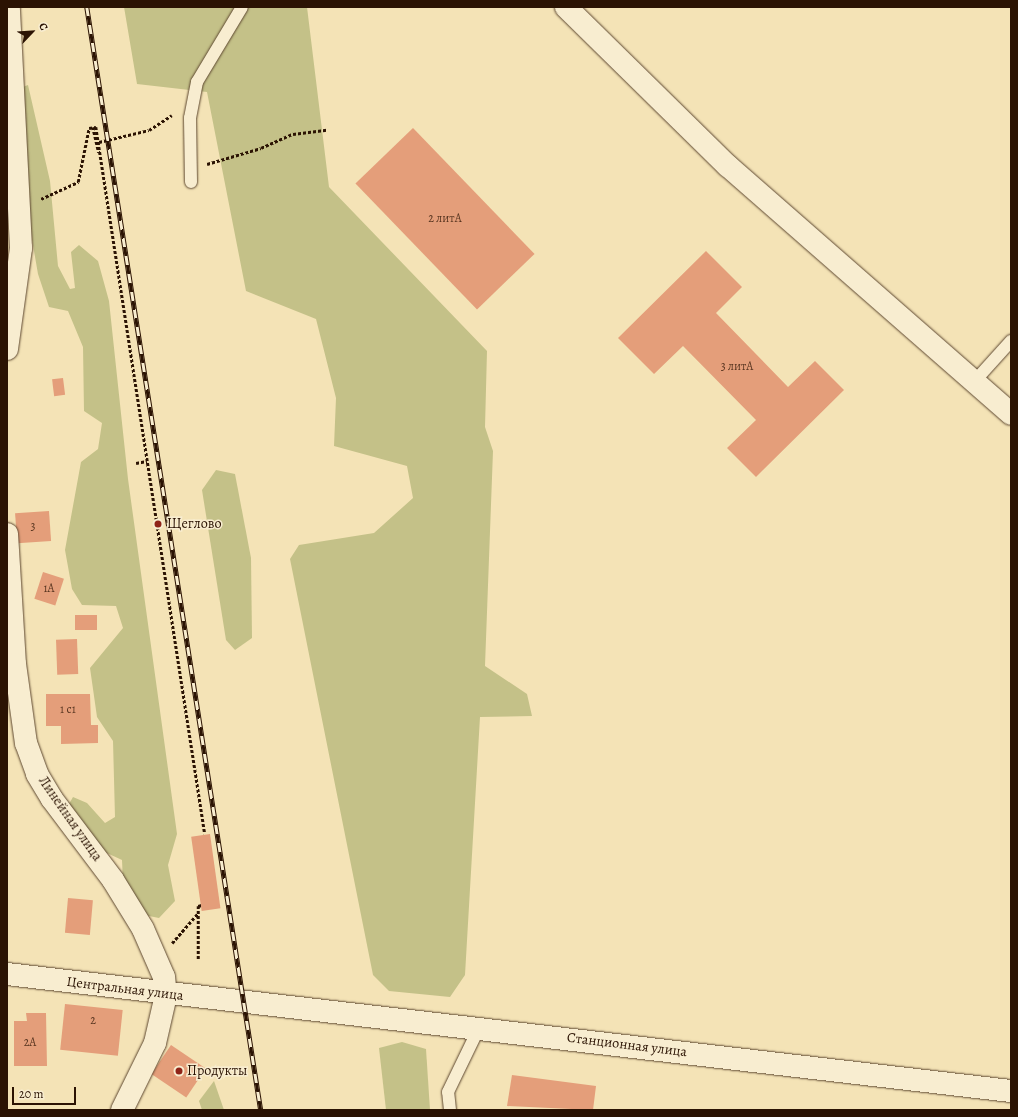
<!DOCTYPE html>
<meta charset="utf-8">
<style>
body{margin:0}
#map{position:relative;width:1018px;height:1117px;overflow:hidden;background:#f4e3b6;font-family:Alegreya,serif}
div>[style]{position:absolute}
.green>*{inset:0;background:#c4c188}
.building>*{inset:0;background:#e49e7a;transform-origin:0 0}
.path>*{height:2.5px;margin-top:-1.25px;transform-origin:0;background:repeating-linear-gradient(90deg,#2b1303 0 3px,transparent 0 5px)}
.roads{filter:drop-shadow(0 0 1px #5d4730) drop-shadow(0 0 1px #5d4730)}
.service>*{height:12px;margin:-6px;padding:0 6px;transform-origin:6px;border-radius:6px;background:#f8edd0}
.minor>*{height:22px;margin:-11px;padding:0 11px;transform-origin:11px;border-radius:11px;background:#f8edd0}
.tertiary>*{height:22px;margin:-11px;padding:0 11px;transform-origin:11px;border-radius:11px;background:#f8edd0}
.rail>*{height:4.5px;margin-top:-2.25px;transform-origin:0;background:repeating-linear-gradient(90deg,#f8edd0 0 9px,#2b1303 0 18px);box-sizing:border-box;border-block:1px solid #2b1303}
.dots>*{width:11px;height:11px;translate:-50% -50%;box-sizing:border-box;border:2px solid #f8edd0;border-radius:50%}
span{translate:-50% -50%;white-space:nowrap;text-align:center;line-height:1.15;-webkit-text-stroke:3px #f8edd0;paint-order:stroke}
.number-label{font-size:12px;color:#593621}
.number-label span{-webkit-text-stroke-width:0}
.poi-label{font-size:14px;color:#2b1303}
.left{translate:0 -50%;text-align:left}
.street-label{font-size:14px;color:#2b1303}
.frame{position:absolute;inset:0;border:8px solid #2b1303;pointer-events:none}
.north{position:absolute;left:12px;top:12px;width:40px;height:40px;-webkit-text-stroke:3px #f8edd0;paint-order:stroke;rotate:65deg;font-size:11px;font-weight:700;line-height:16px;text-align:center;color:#2b1303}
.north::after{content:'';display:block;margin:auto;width:14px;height:18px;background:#2b1303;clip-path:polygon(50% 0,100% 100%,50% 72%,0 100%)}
.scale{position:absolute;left:12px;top:1087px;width:64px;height:18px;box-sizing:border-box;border:2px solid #2b1303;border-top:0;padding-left:5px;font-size:12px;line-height:14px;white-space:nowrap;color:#2b1303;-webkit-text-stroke:3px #f8edd0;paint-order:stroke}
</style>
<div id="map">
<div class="green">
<i style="clip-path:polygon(124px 7px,307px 7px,329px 187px,487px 351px,485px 427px,493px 451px,485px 666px,527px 694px,532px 716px,480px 717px,465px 975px,450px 997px,389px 991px,373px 975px,290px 559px,299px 545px,374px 533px,413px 498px,407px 466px,334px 446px,336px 398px,316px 319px,246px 291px,207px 92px,137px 84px)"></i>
<i style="clip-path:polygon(28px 85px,50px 181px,58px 266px,70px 289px,75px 288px,71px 252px,79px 245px,98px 261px,109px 301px,128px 479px,177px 834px,168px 865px,175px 901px,159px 918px,139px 914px,123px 883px,122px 860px,96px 848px,69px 804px,73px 797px,87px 803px,105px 823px,115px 817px,113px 741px,97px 717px,90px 668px,123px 628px,116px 606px,82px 605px,72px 589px,65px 550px,81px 462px,98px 449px,102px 423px,84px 411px,83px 347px,68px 311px,49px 307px,38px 274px,16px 147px,15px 90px)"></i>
<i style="clip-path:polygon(216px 470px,235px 474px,251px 558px,252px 638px,235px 650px,226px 640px,202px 490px)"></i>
<i style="clip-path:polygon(402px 1042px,426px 1049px,430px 1110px,386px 1110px,379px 1048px)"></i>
<i style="clip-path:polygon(214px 1081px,224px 1110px,202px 1110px,199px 1101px)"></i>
</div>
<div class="building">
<i style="left:413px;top:128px;width:175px;height:80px;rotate:46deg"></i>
<i style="clip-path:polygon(706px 251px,742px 287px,716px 313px,788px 387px,815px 361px,844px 390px,756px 477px,727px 448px,756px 420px,683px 346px,654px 374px,618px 338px)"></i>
<i style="left:63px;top:378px;width:17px;height:11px;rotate:83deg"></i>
<i style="left:49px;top:511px;width:30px;height:34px;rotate:86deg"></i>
<i style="left:43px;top:572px;width:22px;height:28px;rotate:18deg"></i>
<i style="left:97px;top:615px;width:15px;height:22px;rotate:90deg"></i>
<i style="left:77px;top:639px;width:35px;height:21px;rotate:88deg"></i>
<i style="clip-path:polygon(46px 694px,90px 694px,91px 725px,98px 725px,98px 743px,61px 744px,61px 726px,46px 726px)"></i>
<i style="left:210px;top:834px;width:75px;height:19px;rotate:82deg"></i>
<i style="left:68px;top:898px;width:25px;height:35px;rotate:5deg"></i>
<i style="left:65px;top:1004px;width:58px;height:46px;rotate:6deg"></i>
<i style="clip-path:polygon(26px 1013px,46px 1013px,47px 1066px,14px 1066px,14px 1021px,27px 1021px)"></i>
<i style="left:171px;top:1045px;width:42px;height:35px;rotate:34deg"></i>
<i style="clip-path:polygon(512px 1075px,596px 1086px,593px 1110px,507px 1106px)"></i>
</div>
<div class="path">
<i style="left:93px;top:127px;width:26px;rotate:77deg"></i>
<i style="left:99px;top:142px;width:51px;rotate:-13.5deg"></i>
<i style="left:149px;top:130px;width:27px;rotate:-33deg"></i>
<i style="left:207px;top:164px;width:56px;rotate:-16.5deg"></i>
<i style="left:261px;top:148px;width:35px;rotate:-24deg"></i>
<i style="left:293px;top:134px;width:34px;rotate:-7deg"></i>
<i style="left:41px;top:199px;width:41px;rotate:-24.7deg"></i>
<i style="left:78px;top:182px;width:55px;rotate:-78.5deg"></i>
<i style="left:89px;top:128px;width:7px;rotate:-8deg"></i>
<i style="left:96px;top:127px;width:715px;rotate:81.24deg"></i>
<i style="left:136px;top:463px;width:11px;rotate:-10deg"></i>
<i style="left:172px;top:943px;width:40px;rotate:-49deg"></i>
<i style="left:198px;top:959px;width:53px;rotate:-90deg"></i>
<i style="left:198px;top:906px;width:4px;rotate:-14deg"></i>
</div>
<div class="roads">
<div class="service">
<i style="left:191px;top:182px;width:64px;rotate:-90.9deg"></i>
<i style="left:190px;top:118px;width:37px;rotate:-79deg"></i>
<i style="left:197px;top:82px;width:87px;rotate:-59deg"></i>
<i style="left:973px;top:383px;width:57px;rotate:-47.9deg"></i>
<i style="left:450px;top:1110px;width:18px;rotate:-96deg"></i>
<i style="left:448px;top:1092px;width:71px;rotate:-64.2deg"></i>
</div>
<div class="minor">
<i style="left:7px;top:349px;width:102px;rotate:-82.1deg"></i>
<i style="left:21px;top:248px;width:241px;rotate:-92.9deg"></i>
<i style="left:7px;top:534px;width:130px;rotate:86.5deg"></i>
<i style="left:15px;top:664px;width:80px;rotate:82.1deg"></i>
<i style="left:26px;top:743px;width:33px;rotate:70deg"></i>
<i style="left:37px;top:774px;width:29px;rotate:59deg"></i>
<i style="left:52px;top:799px;width:101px;rotate:53deg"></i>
<i style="left:113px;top:880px;width:57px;rotate:58.5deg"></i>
<i style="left:143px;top:929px;width:52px;rotate:66.4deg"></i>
<i style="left:164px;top:977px;width:18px;rotate:84deg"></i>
<i style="left:166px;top:995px;width:49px;rotate:102.9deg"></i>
<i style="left:155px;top:1043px;width:75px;rotate:116.2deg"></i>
<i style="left:7px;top:974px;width:1011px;rotate:6.65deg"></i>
</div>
<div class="tertiary">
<i style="left:566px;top:7px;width:227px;rotate:44.5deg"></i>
<i style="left:728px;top:166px;width:376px;rotate:41.2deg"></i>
</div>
</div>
<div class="rail">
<i style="left:87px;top:7px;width:1117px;rotate:81.04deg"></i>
</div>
<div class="dots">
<i style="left:158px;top:524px;background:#8f2418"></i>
<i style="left:179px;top:1071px;background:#8f2418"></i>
</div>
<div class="number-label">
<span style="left:445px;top:219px">2 литА</span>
<span style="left:737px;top:367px">3 литА</span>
<span style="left:33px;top:527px">3</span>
<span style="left:49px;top:589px">1А</span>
<span style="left:68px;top:710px">1 с1</span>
<span style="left:93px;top:1021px">2</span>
<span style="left:30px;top:1043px">2А</span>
</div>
<div class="poi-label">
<span class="left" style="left:167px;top:524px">Щеглово</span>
<span class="left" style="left:187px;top:1071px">Продукты</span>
</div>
<div class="street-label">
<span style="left:70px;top:819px;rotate:55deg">Линейная улица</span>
<span style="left:125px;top:989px;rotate:7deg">Центральная улица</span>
<span style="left:627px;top:1045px;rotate:7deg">Станционная улица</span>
</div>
<div class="frame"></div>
<div class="north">С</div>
<div class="scale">20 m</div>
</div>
